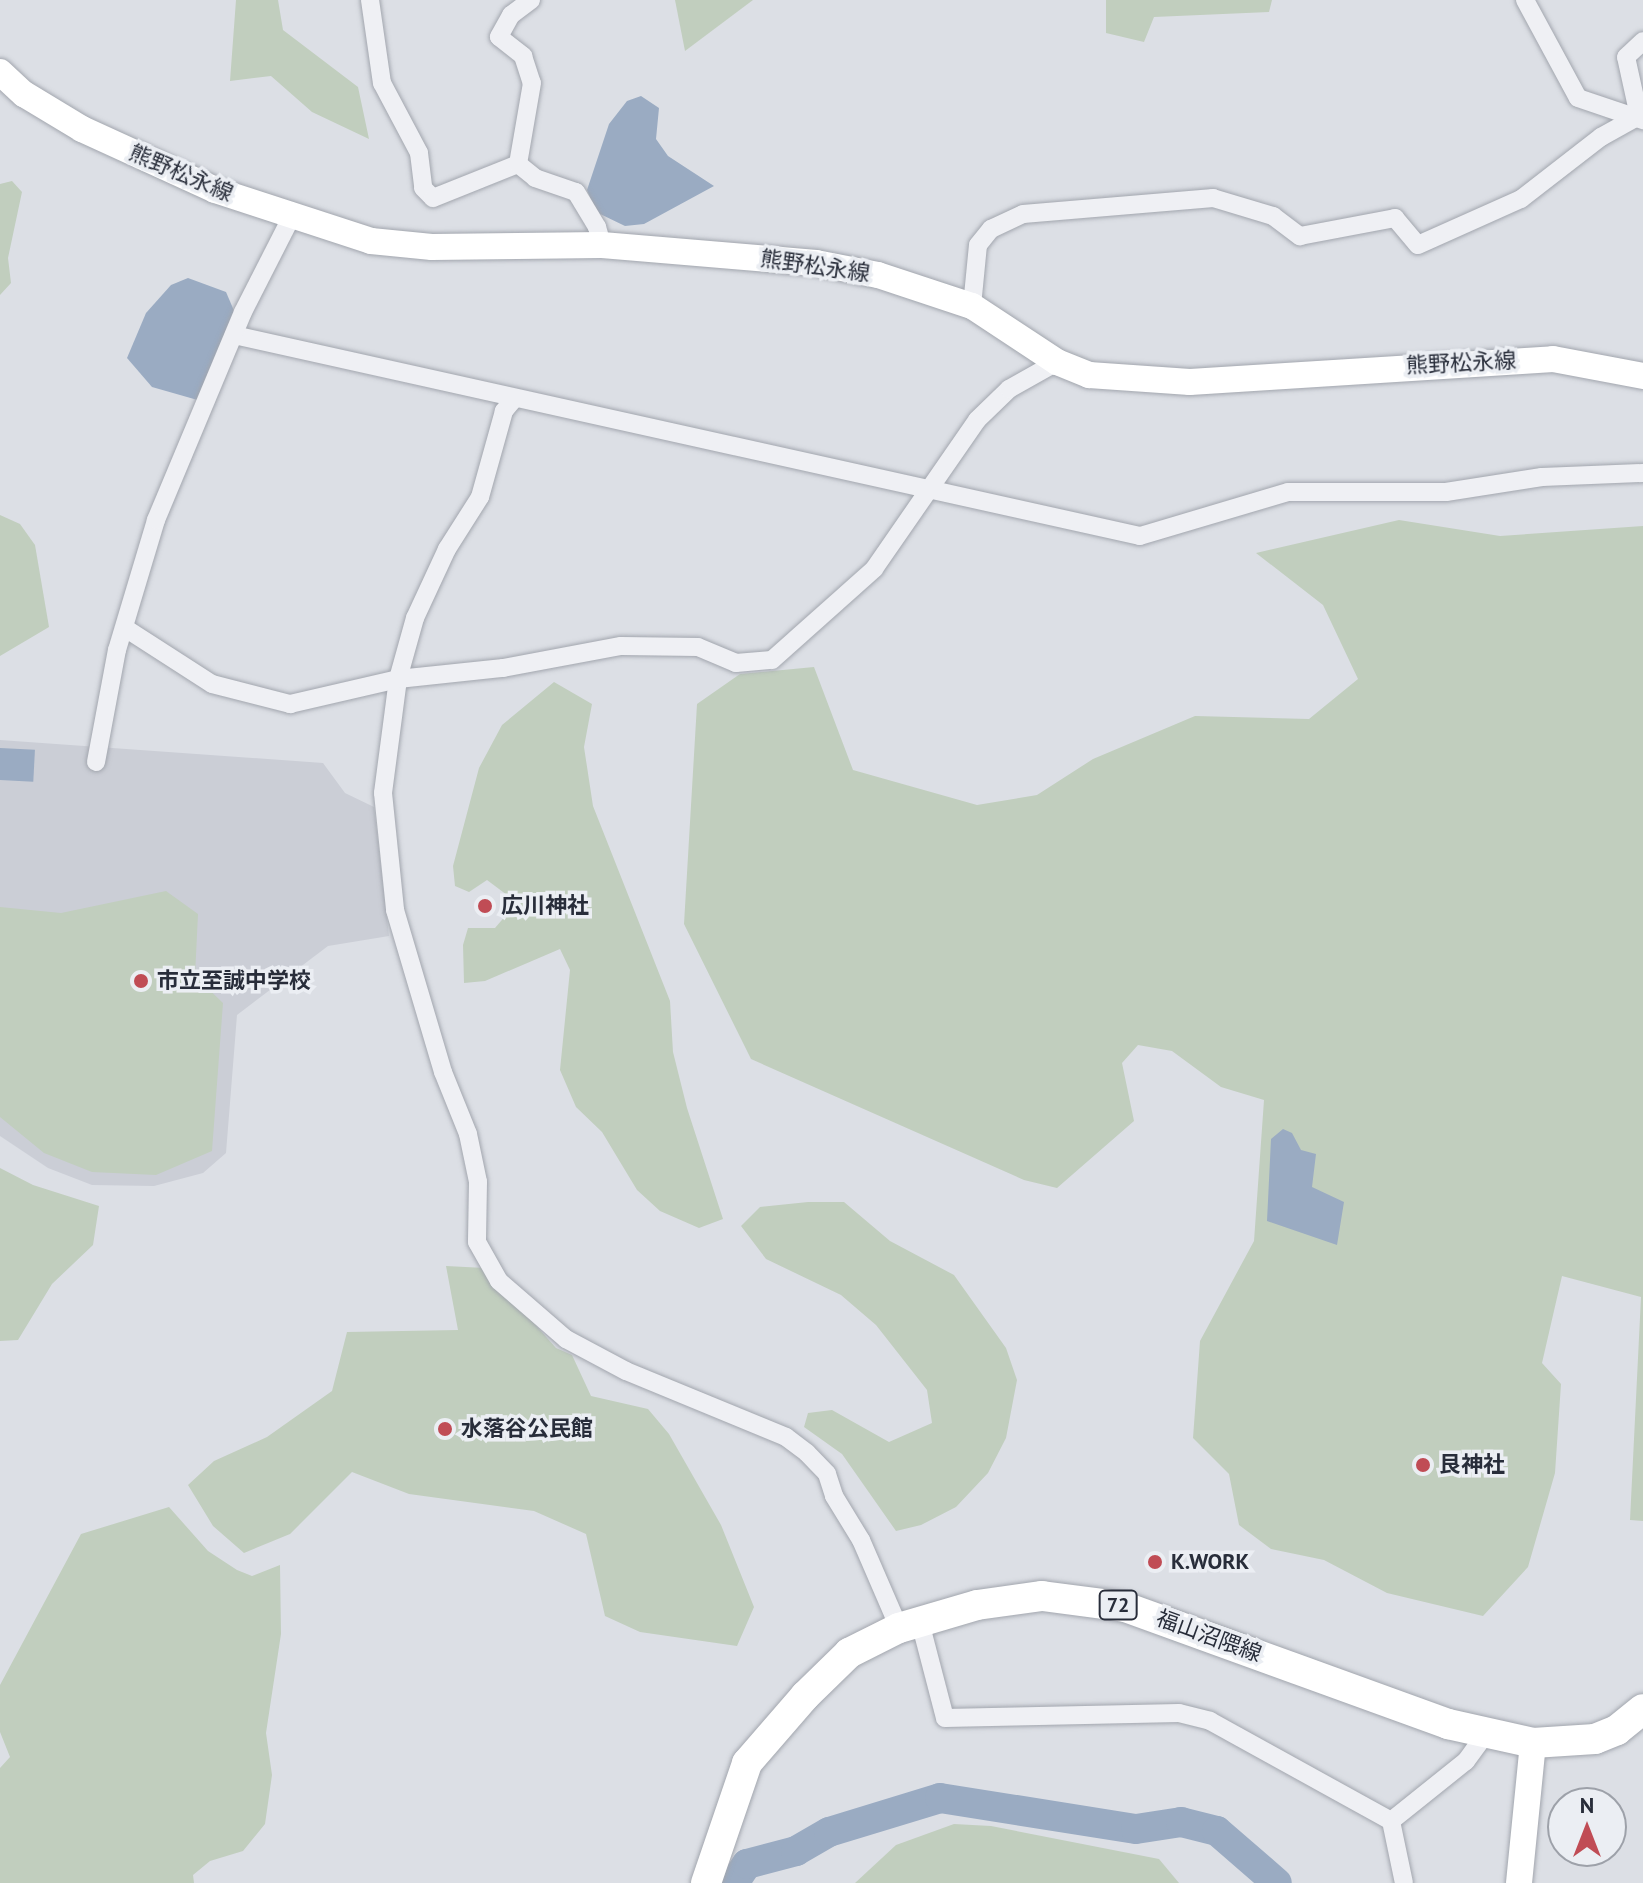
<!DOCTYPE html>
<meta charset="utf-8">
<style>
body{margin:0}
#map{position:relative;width:1643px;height:1883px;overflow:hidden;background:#dcdfe5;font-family:"PT Sans","Noto Sans JP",sans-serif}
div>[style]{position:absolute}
.built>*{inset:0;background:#cbced6}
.green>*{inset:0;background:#c1cebe}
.water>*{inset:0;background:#9aabc2;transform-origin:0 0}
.river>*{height:30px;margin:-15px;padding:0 15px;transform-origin:15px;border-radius:15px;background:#9aabc2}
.roads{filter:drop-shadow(0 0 2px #a2a6ae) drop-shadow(0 0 2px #a2a6ae)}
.street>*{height:18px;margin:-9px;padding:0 9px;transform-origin:9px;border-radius:9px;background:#eff0f4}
.secondary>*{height:26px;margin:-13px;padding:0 13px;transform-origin:13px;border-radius:13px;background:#fff}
.primary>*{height:30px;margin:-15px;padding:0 15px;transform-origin:15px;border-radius:15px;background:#fff}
.dots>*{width:22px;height:22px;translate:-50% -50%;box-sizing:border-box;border:4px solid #ebeef3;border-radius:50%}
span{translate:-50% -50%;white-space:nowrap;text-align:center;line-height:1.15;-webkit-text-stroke:7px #ebeef3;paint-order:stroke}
.shield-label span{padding:2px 6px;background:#ebeef3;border:2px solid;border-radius:6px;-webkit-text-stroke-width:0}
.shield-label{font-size:20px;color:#282d3a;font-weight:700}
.street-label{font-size:22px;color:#282d3a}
.poi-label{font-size:22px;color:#282d3a;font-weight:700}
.left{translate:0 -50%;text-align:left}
.north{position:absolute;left:1547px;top:1787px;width:80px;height:80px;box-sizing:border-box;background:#ebeef3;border:2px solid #9da1a9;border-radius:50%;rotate:0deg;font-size:22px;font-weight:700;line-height:32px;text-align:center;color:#282d3a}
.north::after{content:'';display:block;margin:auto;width:28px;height:36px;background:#c04c55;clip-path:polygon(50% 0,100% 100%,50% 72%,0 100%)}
</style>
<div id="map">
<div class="built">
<i style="clip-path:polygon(0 740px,323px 763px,345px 793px,374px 807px,389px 936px,328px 946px,237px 1015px,226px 1153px,203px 1173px,154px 1186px,92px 1185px,48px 1168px,0 1136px)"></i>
</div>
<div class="green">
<i style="clip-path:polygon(236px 0,278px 0,283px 30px,358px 87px,369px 139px,312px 112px,271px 76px,230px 81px)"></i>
<i style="clip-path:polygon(675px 0,753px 0,685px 51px)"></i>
<i style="clip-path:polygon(1106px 0,1272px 0,1269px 12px,1154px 17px,1144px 42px,1106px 33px)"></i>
<i style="clip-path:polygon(12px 181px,22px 192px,8px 258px,11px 283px,0 295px,0 184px)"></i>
<i style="clip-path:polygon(0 515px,20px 524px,35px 545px,49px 627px,0 656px)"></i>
<i style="clip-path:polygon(1399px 520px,1500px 536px,1643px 526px,1643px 1521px,1630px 1520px,1641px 1297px,1562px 1276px,1542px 1363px,1561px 1384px,1555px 1473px,1528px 1567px,1483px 1616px,1387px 1593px,1324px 1560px,1271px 1549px,1239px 1525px,1229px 1474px,1193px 1438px,1200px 1341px,1254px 1241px,1264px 1100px,1221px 1087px,1172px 1051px,1138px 1045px,1122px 1063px,1134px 1121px,1057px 1188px,1024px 1180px,751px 1059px,684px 924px,697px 704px,740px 674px,814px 667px,853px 770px,977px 805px,1037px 795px,1093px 759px,1195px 716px,1309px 719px,1358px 679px,1323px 605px,1256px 553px)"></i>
<i style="clip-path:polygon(554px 682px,592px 704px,584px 747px,593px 806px,670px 1001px,673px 1052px,687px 1108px,723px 1219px,699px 1228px,660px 1211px,637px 1190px,602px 1132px,576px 1107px,560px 1070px,570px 970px,560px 949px,485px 981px,464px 983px,463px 945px,468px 928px,495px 928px,507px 914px,507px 895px,487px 880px,469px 892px,455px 886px,453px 866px,479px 768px,502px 725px)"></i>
<i style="clip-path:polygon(166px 891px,198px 914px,195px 976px,223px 1003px,212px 1151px,156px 1175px,92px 1172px,44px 1153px,0 1117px,0 907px,61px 913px)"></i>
<i style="clip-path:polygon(0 1168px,33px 1185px,99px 1206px,93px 1245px,52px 1284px,18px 1340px,0 1341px)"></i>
<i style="clip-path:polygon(808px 1202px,844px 1202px,890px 1241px,954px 1275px,1006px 1348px,1017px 1380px,1006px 1438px,988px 1473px,956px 1507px,921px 1525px,896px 1531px,842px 1454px,804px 1427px,808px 1413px,832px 1410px,889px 1442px,932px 1423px,927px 1390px,876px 1325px,841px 1295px,766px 1259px,741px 1226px,760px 1207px)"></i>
<i style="clip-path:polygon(446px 1266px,485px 1268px,556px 1348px,572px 1355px,591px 1396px,648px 1409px,669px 1434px,721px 1525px,754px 1607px,737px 1646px,640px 1632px,605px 1616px,586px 1534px,534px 1511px,409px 1494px,352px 1472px,290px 1534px,244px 1553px,213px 1526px,188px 1485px,214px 1461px,267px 1437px,332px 1391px,347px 1332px,458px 1330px)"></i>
<i style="clip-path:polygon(169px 1507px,208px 1551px,237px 1570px,252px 1576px,280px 1565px,281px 1634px,266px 1733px,272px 1775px,265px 1824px,243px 1851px,210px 1861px,193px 1875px,194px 1883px,0 1883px,0 1768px,10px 1757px,0 1732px,0 1685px,81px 1534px)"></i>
<i style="clip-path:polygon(954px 1824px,991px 1826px,1159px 1859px,1179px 1883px,855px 1883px,896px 1845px)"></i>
</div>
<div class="water">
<i style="clip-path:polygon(641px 96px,659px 108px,656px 139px,668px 156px,714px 186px,644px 224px,625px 226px,596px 212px,587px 190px,609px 124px,627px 101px)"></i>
<i style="clip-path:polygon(188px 278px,226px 292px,235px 313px,201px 401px,152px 387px,127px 358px,146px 313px,171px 285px)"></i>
<i style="left:0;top:748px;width:35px;height:32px;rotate:3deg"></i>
<i style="clip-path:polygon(1283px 1129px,1292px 1133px,1301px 1150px,1316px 1154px,1312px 1187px,1344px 1202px,1337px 1245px,1267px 1221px,1271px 1139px)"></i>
</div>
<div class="river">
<i style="left:734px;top:1883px;width:23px;rotate:-56deg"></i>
<i style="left:747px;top:1864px;width:51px;rotate:-14.9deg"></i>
<i style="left:796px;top:1851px;width:38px;rotate:-30deg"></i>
<i style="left:829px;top:1832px;width:116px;rotate:-17deg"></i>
<i style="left:940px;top:1798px;width:198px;rotate:9deg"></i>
<i style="left:1136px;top:1829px;width:46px;rotate:-8.8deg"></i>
<i style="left:1181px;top:1822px;width:37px;rotate:14deg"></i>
<i style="left:1217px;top:1831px;width:79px;rotate:40.9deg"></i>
</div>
<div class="roads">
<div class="street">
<i style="left:370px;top:0;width:84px;rotate:81.8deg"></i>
<i style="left:382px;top:83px;width:79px;rotate:62.1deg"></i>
<i style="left:419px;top:153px;width:35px;rotate:83deg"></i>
<i style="left:423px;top:188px;width:14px;rotate:45deg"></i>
<i style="left:433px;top:198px;width:92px;rotate:-21.8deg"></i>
<i style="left:531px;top:0;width:25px;rotate:143deg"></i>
<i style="left:511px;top:15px;width:25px;rotate:119deg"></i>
<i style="left:499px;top:37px;width:31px;rotate:38deg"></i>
<i style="left:523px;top:56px;width:28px;rotate:72deg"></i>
<i style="left:532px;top:83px;width:82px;rotate:99.8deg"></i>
<i style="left:518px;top:164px;width:22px;rotate:39deg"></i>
<i style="left:535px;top:178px;width:43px;rotate:18.9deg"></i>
<i style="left:576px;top:192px;width:41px;rotate:59deg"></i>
<i style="left:597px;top:227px;width:19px;rotate:74deg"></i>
<i style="left:1525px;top:0;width:111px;rotate:61.6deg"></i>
<i style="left:1578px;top:98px;width:69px;rotate:18.7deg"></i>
<i style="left:1639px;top:116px;width:60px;rotate:-102.4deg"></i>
<i style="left:1626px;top:57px;width:23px;rotate:-43deg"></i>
<i style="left:972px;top:306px;width:61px;rotate:-84.4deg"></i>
<i style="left:978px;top:245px;width:21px;rotate:-51deg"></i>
<i style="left:991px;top:229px;width:35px;rotate:-25deg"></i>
<i style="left:1023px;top:214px;width:191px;rotate:-4.8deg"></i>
<i style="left:1213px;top:198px;width:63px;rotate:16.7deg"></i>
<i style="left:1273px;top:216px;width:34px;rotate:37deg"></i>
<i style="left:1300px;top:236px;width:97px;rotate:-10.7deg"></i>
<i style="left:1395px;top:218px;width:35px;rotate:50deg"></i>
<i style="left:1418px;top:245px;width:113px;rotate:-24.1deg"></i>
<i style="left:1521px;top:199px;width:101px;rotate:-37.8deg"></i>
<i style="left:1601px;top:137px;width:43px;rotate:-28.9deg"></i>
<i style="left:234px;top:335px;width:928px;rotate:12.51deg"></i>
<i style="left:1140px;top:536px;width:154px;rotate:-16.6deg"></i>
<i style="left:1288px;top:492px;width:158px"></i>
<i style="left:1446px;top:492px;width:97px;rotate:-8.9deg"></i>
<i style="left:1542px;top:477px;width:101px;rotate:-2.3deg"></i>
<i style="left:514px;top:399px;width:16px;rotate:130deg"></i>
<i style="left:504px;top:411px;width:89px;rotate:105.6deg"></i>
<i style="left:480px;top:497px;width:62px;rotate:122.4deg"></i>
<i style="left:447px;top:549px;width:76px;rotate:114.9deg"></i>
<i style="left:415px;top:618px;width:63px;rotate:105.6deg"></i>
<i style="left:398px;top:679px;width:115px;rotate:97.5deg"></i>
<i style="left:383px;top:793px;width:118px;rotate:84.1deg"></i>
<i style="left:395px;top:910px;width:169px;rotate:73.5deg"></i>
<i style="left:443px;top:1072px;width:67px;rotate:68deg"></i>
<i style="left:468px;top:1134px;width:49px;rotate:78.2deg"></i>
<i style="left:478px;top:1182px;width:60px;rotate:91deg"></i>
<i style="left:477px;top:1242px;width:45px;rotate:60.6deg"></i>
<i style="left:499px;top:1281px;width:89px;rotate:40.9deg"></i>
<i style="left:566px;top:1339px;width:68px;rotate:28.1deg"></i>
<i style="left:626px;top:1371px;width:173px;rotate:22.4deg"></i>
<i style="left:786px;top:1437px;width:26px;rotate:37deg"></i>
<i style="left:807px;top:1453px;width:29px;rotate:46deg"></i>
<i style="left:827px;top:1474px;width:23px;rotate:72deg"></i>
<i style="left:834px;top:1496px;width:52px;rotate:58.5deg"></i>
<i style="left:861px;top:1540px;width:96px;rotate:66.6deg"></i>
<i style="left:125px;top:628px;width:103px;rotate:32.8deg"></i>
<i style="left:212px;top:684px;width:81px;rotate:14.4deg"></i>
<i style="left:290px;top:704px;width:111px;rotate:-13deg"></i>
<i style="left:398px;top:679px;width:106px;rotate:-6deg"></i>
<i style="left:503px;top:668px;width:120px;rotate:-10.6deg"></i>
<i style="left:621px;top:646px;width:77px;rotate:0.7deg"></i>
<i style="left:698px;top:647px;width:41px;rotate:22.8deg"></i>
<i style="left:736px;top:663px;width:36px;rotate:-5deg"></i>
<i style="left:772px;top:660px;width:137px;rotate:-41.7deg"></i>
<i style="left:874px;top:569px;width:181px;rotate:-55.3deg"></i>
<i style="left:977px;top:420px;width:45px;rotate:-44.1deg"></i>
<i style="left:1009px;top:389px;width:55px;rotate:-29.4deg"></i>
<i style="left:96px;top:762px;width:114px;rotate:-79.4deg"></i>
<i style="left:117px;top:650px;width:136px;rotate:-73.3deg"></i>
<i style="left:156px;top:520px;width:225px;rotate:-67.3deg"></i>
<i style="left:243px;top:312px;width:108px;rotate:-63deg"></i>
<i style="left:920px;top:1622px;width:99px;rotate:75.4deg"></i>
<i style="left:945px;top:1718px;width:234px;rotate:-1.2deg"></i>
<i style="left:1179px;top:1713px;width:32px;rotate:14deg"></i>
<i style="left:1210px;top:1721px;width:207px;rotate:28.9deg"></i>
<i style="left:1391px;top:1821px;width:63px;rotate:78.2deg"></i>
<i style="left:1391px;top:1821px;width:96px;rotate:-38.7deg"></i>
<i style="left:1466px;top:1761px;width:32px;rotate:-54deg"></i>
</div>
<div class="secondary">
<i style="left:0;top:72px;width:33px;rotate:43deg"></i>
<i style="left:24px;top:94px;width:68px;rotate:31.1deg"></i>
<i style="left:82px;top:129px;width:146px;rotate:24.6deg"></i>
<i style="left:215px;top:190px;width:164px;rotate:18.1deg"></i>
<i style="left:371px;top:241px;width:61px;rotate:5.6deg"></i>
<i style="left:432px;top:247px;width:170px;rotate:-0.7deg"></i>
<i style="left:602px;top:245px;width:215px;rotate:4.8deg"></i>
<i style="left:816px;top:263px;width:63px;rotate:11deg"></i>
<i style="left:878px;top:275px;width:99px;rotate:18.3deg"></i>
<i style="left:972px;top:306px;width:102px;rotate:33.4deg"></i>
<i style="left:1057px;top:362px;width:35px;rotate:22deg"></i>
<i style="left:1089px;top:375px;width:101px;rotate:4deg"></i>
<i style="left:1190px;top:382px;width:364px;rotate:-3.6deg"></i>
<i style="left:1553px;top:359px;width:92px;rotate:10.7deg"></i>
<i style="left:1519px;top:1883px;width:141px;rotate:-84.3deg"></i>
</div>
<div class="primary">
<i style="left:706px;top:1883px;width:127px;rotate:-71.1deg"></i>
<i style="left:747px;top:1763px;width:89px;rotate:-49.1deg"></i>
<i style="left:805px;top:1696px;width:62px;rotate:-44.3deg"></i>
<i style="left:849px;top:1653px;width:56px;rotate:-26.6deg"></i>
<i style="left:899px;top:1628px;width:81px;rotate:-16.4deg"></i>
<i style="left:977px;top:1605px;width:66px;rotate:-7.9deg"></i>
<i style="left:1042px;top:1596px;width:84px;rotate:7.5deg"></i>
<i style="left:1125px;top:1607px;width:344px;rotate:19.9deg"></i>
<i style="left:1448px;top:1724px;width:87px;rotate:12.6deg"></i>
<i style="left:1533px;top:1743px;width:62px;rotate:-3.7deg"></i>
<i style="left:1595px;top:1739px;width:24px;rotate:-22deg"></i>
<i style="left:1617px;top:1730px;width:33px;rotate:-39deg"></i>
</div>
</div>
<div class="dots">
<i style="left:485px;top:906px;background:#c04c55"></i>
<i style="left:141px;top:981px;background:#c04c55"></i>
<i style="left:445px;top:1429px;background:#c04c55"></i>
<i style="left:1423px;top:1465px;background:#c04c55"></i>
<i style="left:1155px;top:1562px;background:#c04c55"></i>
</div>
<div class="shield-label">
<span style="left:1118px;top:1605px">72</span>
</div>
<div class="street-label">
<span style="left:181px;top:173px;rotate:23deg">熊野松永線</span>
<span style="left:815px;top:266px;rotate:8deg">熊野松永線</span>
<span style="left:1461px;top:363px;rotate:-3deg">熊野松永線</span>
<span style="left:1209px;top:1636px;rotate:20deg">福山沼隈線</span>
</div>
<div class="poi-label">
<span class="left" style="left:501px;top:906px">広川神社</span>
<span class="left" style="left:157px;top:981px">市立至誠中学校</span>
<span class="left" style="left:461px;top:1429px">水落谷公民館</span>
<span class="left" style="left:1439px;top:1465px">艮神社</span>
<span class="left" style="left:1171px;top:1562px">K.WORK</span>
</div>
<div class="north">N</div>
</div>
